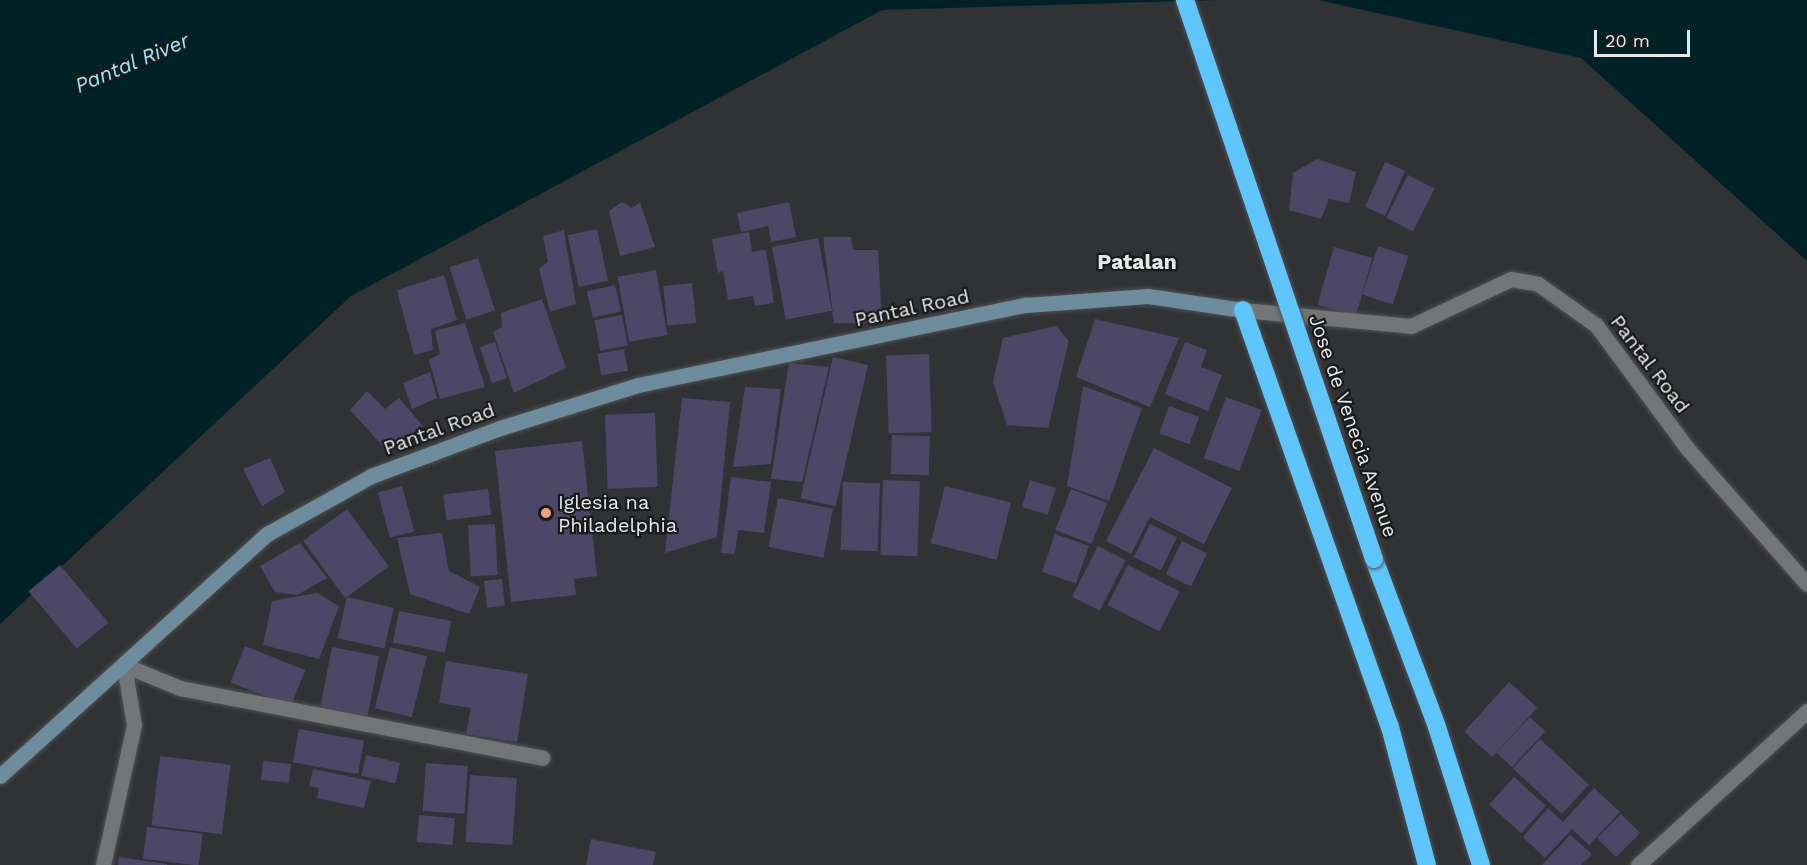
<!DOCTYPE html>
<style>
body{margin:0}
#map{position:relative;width:1807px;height:865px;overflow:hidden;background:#313234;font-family:"Work Sans",sans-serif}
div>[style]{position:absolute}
.water>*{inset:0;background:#002227}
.building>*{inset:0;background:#4c4766;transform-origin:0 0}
.roads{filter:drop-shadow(0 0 2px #4f5051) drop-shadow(0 0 2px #4f5051)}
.street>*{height:15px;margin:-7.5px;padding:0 7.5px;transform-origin:7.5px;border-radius:7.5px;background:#737577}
.secondary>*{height:15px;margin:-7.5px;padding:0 7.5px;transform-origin:7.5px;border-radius:7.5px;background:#6d8d9f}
.highway>*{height:18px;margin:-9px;padding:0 9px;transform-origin:9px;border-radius:9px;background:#5ec6fd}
.bridges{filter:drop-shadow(0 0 2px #4f5051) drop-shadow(0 0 2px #4f5051)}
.highway-bridge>*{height:18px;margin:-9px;padding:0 9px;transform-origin:9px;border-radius:9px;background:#5ec6fd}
.dots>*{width:16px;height:16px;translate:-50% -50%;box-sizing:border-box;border:3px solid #191a1b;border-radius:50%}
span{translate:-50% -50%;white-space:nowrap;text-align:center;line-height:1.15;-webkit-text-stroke:4.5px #191a1b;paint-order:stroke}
.street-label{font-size:20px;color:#e7e8e9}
.poi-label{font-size:20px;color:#e7e8e9}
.left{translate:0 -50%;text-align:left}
.water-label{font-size:21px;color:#98ebf6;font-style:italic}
.neighbourhood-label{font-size:21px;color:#e7e8e9;font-weight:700}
.scale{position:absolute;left:1594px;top:30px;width:96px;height:27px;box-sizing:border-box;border:3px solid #e7e8e9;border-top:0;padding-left:8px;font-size:18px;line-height:21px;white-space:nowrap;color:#e7e8e9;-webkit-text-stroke:4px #191a1b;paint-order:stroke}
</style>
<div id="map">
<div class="water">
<i style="clip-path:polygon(0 0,1220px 0,882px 10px,351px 296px,0 624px)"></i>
<i style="clip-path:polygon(1318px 0,1807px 0,1807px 261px,1581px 58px)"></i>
</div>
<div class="building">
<i style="clip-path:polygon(1317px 159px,1356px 172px,1349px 203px,1329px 199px,1321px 219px,1289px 210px,1293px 173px)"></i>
<i style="left:1385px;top:162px;width:22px;height:49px;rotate:24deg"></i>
<i style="left:1408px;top:175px;width:30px;height:48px;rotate:27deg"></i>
<i style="clip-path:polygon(622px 202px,632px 208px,640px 202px,655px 247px,620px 256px,609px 211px)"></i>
<i style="clip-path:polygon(789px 202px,796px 237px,771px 242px,768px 226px,741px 232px,737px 213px)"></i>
<i style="left:597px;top:229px;width:53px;height:30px;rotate:78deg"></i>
<i style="clip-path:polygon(564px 230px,576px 304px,550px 312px,539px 269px,548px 262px,543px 236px)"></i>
<i style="clip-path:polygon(749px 232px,752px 252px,766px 250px,774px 303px,755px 306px,753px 296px,728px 300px,723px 271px,718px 273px,712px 239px)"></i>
<i style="clip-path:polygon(823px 237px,851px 237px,853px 250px,878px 250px,882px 323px,834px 323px)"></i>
<i style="left:818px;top:238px;width:74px;height:47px;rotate:79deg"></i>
<i style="left:1378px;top:246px;width:32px;height:51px;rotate:18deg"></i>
<i style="left:1334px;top:247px;width:40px;height:60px;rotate:16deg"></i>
<i style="left:478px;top:258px;width:55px;height:30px;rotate:72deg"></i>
<i style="left:656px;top:270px;width:66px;height:39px;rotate:80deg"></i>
<i style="clip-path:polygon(444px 275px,457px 320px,431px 329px,433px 350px,414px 355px,397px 290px)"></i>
<i style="left:692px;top:283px;width:40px;height:29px;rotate:84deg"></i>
<i style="left:615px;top:285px;width:27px;height:29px;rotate:77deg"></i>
<i style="clip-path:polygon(542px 299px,566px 368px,514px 393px,493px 332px,502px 327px,501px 313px)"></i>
<i style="left:622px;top:315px;width:31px;height:28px;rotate:79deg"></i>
<i style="clip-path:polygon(1095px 319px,1179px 338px,1150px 407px,1076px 377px)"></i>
<i style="clip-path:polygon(465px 323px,485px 387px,440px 399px,429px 360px,440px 354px,435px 331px)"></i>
<i style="clip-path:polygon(1056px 326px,1069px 341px,1048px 428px,1007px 425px,993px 382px,1003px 338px)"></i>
<i style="left:495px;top:342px;width:38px;height:16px;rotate:72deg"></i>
<i style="clip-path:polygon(1185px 342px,1207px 350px,1201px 367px,1222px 375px,1208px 411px,1165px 394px)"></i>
<i style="left:624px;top:349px;width:22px;height:27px;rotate:80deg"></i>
<i style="left:929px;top:354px;width:78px;height:43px;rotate:88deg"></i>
<i style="left:833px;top:357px;width:36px;height:145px;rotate:13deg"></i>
<i style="clip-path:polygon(789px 363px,829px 367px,802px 482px,771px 479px)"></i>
<i style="clip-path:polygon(430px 372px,437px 398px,412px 409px,403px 383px)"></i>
<i style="clip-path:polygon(1083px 386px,1142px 408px,1109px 501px,1067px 486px)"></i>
<i style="clip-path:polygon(745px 387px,781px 389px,771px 464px,733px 467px)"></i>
<i style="clip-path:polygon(367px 391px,385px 409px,399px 398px,423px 426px,389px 453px,350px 410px)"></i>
<i style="left:1226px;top:397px;width:38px;height:65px;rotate:20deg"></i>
<i style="clip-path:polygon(682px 398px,730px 402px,717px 537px,665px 553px)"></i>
<i style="left:1169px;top:406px;width:32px;height:29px;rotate:20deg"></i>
<i style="left:655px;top:413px;width:74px;height:50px;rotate:88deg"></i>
<i style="left:892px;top:435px;width:38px;height:39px;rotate:2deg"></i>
<i style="clip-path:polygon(582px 441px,597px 576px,574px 579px,576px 595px,511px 602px,495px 451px)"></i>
<i style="clip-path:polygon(1154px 448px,1232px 488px,1204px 544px,1150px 517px,1131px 554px,1106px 541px)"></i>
<i style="clip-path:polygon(270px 458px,285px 492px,262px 506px,243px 469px)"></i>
<i style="clip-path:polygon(731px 477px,771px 482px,764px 533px,738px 530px,735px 554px,721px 553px)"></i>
<i style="left:883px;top:480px;width:37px;height:75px;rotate:2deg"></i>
<i style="left:1030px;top:480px;width:27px;height:28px;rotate:17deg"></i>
<i style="left:843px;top:482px;width:37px;height:68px;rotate:2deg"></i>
<i style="left:402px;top:486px;width:47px;height:25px;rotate:75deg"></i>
<i style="left:945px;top:486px;width:68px;height:59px;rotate:14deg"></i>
<i style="left:488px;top:489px;width:26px;height:45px;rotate:83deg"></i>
<i style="left:1071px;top:489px;width:39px;height:44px;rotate:21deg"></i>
<i style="left:778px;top:498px;width:56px;height:50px;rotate:11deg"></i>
<i style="left:347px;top:509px;width:71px;height:54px;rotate:54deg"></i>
<i style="left:495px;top:524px;width:51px;height:27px;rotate:87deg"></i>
<i style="left:1150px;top:524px;width:30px;height:37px;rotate:26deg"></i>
<i style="clip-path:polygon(442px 533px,449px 571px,480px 587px,469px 614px,410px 594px,397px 538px)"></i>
<i style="left:1055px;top:534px;width:36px;height:40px;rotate:19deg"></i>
<i style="left:1182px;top:541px;width:28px;height:37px;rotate:26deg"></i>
<i style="clip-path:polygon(300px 543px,327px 578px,297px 595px,275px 592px,260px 566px)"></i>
<i style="left:1098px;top:546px;width:31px;height:57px;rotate:27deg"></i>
<i style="left:60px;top:565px;width:75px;height:41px;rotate:50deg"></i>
<i style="left:1128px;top:565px;width:58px;height:45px;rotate:27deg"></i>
<i style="left:502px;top:579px;width:27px;height:18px;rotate:84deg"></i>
<i style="clip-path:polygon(317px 593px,339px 606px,319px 659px,263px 645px,272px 601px)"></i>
<i style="left:347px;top:597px;width:48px;height:42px;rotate:13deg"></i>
<i style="left:399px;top:611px;width:53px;height:32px;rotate:11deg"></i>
<i style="left:245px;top:646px;width:65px;height:39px;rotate:22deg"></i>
<i style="left:332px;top:647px;width:48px;height:65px;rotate:11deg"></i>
<i style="left:390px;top:647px;width:38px;height:63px;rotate:14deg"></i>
<i style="clip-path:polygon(446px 661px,528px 674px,517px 742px,466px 734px,471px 708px,439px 703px)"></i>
<i style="left:1509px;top:682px;width:38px;height:67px;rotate:42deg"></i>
<i style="left:1530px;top:717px;width:21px;height:49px;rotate:43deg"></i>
<i style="left:299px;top:729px;width:66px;height:34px;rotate:10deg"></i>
<i style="left:1540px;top:739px;width:67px;height:40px;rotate:43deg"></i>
<i style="left:366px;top:755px;width:35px;height:21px;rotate:13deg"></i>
<i style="left:160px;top:756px;width:71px;height:70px;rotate:7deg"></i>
<i style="left:263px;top:761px;width:28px;height:19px;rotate:6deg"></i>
<i style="left:426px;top:763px;width:42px;height:48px;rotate:4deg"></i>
<i style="clip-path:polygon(313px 769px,371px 781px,364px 808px,317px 798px,319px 788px,309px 786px)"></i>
<i style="left:470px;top:775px;width:47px;height:67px;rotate:4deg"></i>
<i style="left:1514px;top:777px;width:43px;height:37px;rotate:42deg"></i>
<i style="clip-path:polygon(1594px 788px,1620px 812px,1589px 845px,1572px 829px,1545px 858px,1523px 837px,1548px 808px,1563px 822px)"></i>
<i style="left:1621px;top:814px;width:27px;height:34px;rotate:45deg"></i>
<i style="left:419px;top:815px;width:36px;height:27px;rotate:5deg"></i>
<i style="left:147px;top:827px;width:56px;height:32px;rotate:7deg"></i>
<i style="clip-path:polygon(1570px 835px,1592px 854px,1581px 865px,1542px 865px)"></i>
<i style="clip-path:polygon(591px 839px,656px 852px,653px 865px,586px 865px)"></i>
<i style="clip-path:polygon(119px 857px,167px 864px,167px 865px,118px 865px)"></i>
</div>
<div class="roads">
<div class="street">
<i style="left:1243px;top:310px;width:169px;rotate:5.4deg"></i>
<i style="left:1411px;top:326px;width:110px;rotate:-25.2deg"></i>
<i style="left:1511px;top:279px;width:27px;rotate:10deg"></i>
<i style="left:1538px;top:284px;width:71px;rotate:35.3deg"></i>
<i style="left:1596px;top:325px;width:153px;rotate:53.5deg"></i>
<i style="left:1687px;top:448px;width:181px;rotate:48.6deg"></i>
<i style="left:124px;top:665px;width:61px;rotate:22.3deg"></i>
<i style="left:180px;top:688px;width:369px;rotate:10.9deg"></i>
<i style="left:103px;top:865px;width:143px;rotate:-77.5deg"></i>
<i style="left:134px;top:725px;width:61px;rotate:-99.5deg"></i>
<i style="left:1638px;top:865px;width:229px;rotate:-42.3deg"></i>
</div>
<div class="secondary">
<i style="left:0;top:776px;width:360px;rotate:-42.2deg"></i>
<i style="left:267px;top:534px;width:119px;rotate:-29.1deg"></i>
<i style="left:371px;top:476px;width:138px;rotate:-20.4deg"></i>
<i style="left:500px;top:428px;width:145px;rotate:-17.3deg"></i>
<i style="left:638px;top:385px;width:396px;rotate:-11.7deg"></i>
<i style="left:1026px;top:305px;width:122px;rotate:-4.2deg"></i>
<i style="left:1148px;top:296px;width:96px;rotate:8.4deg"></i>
</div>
<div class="highway">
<i style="left:1243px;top:310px;width:442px;rotate:70.6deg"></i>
<i style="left:1390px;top:727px;width:143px;rotate:75deg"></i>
<i style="left:1374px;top:559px;width:179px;rotate:69.4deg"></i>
<i style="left:1437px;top:727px;width:145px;rotate:72.3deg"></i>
</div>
</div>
<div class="bridges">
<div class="highway-bridge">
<i style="left:1185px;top:0;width:590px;rotate:71.32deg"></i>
</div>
</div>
<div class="dots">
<i style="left:546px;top:513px;background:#f1a17d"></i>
</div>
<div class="street-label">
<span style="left:912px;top:308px;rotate:-12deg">Pantal Road</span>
<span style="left:1650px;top:364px;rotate:53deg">Pantal Road</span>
<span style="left:1353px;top:426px;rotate:71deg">Jose de Venecia Avenue</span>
<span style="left:439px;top:429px;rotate:-20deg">Pantal Road</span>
</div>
<div class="poi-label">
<span class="left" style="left:558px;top:514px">Iglesia na<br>Philadelphia</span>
</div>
<div class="water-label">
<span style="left:132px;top:63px;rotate:-23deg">Pantal River</span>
</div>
<div class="neighbourhood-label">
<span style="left:1137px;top:262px">Patalan</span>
</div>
<div class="scale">20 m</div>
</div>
